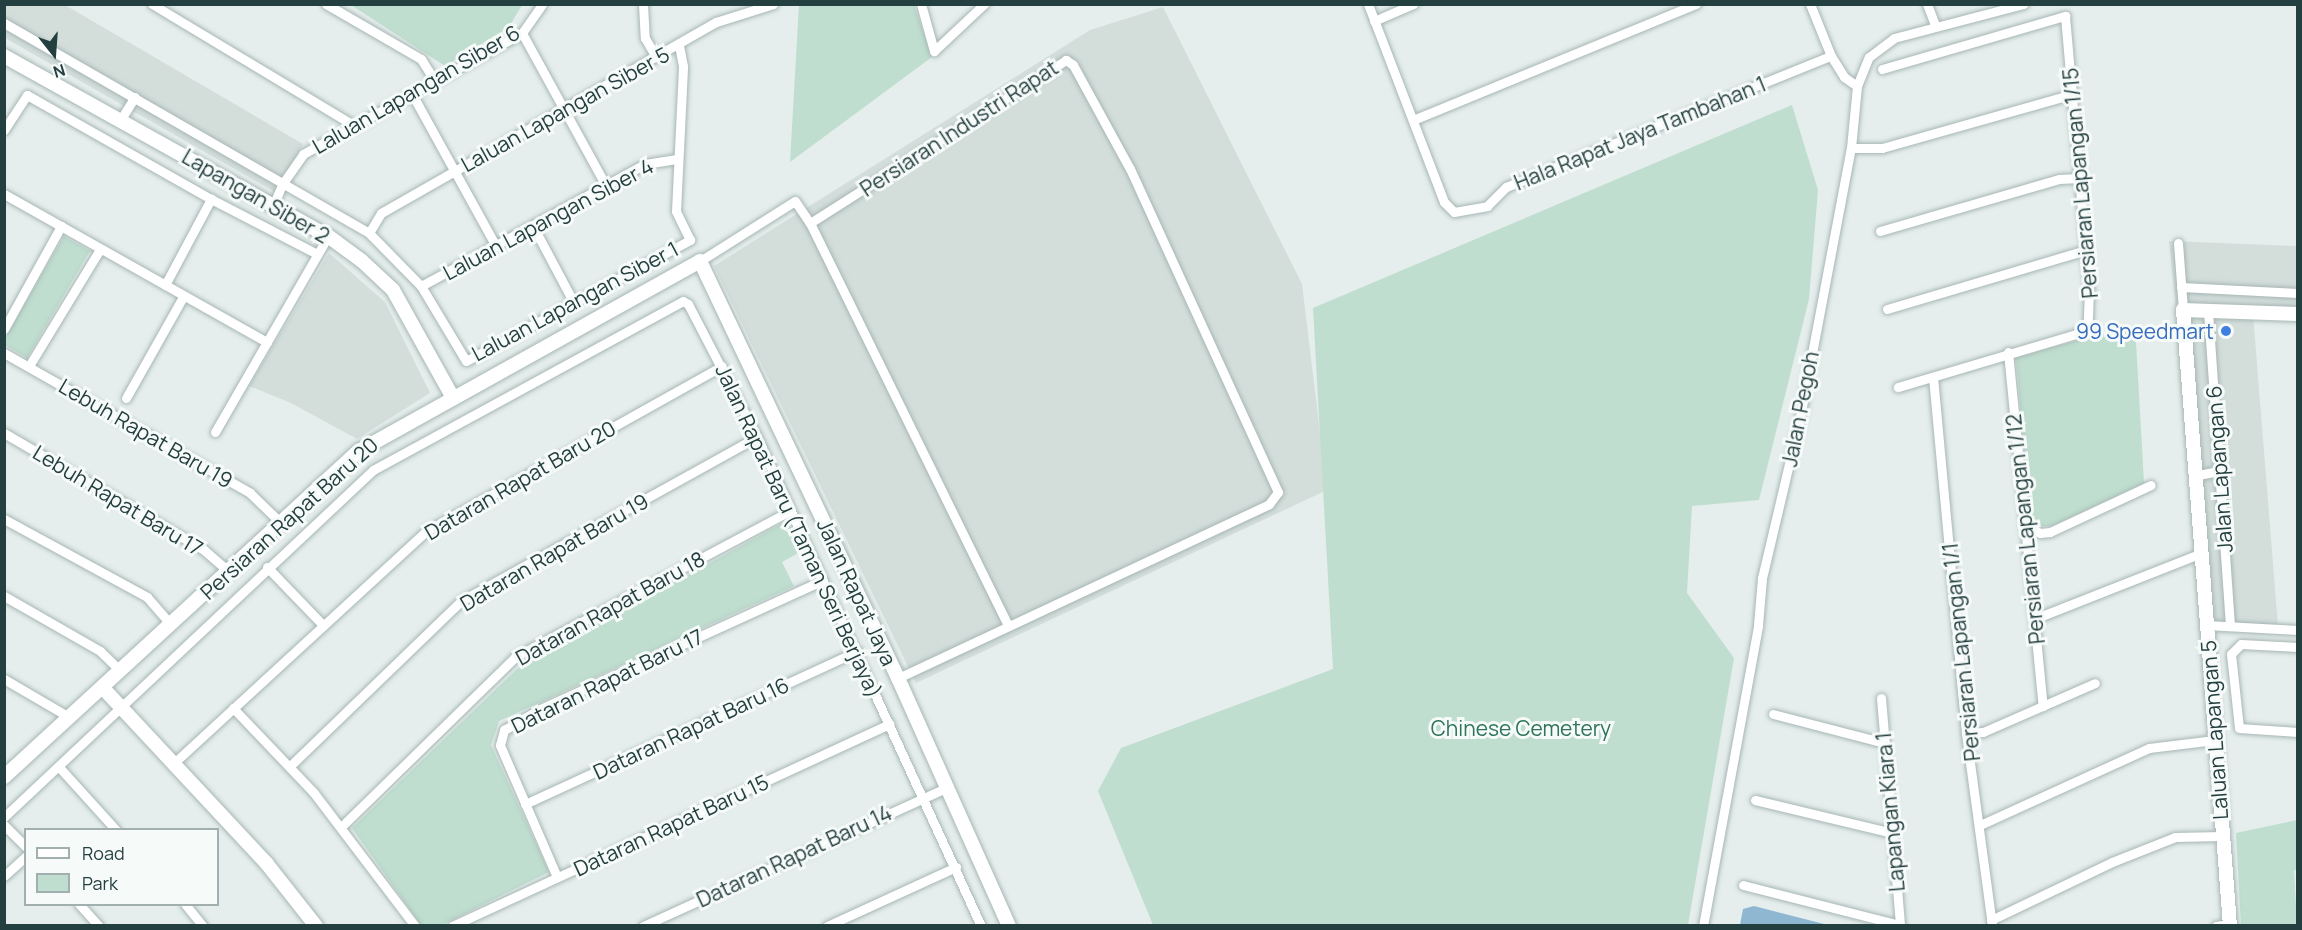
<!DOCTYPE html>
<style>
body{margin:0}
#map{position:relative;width:2302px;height:930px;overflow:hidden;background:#e5eeec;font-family:Manrope,sans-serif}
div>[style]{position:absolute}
.built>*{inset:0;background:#d3dedb}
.green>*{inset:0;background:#bfdecf}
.water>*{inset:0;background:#8fb7d1}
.roads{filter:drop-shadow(0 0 2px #a7b6b5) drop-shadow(0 0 2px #a7b6b5)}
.street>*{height:9px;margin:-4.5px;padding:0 4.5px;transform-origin:4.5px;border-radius:4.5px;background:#fff}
.secondary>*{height:14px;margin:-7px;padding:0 7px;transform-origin:7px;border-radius:7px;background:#fff}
.dots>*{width:16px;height:16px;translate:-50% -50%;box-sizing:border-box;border:3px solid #f6faf9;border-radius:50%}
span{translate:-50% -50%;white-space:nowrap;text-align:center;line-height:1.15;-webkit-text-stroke:6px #f6faf9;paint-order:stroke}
.street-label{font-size:21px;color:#243f3f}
.shop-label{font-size:21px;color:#366cbe}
.right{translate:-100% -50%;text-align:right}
.park-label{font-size:21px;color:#2f755c}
.frame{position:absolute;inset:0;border:6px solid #243f3f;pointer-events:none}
.legend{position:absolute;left:24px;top:828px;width:195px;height:78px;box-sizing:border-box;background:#f6faf9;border:2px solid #a2afaf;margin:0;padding:8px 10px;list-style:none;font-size:18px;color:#243f3f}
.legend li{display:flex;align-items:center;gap:12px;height:30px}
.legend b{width:30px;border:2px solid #a2afaf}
.north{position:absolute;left:24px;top:24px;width:60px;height:60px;-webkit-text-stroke:4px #f6faf9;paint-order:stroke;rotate:163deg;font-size:16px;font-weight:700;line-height:24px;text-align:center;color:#243f3f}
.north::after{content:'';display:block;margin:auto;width:21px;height:27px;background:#243f3f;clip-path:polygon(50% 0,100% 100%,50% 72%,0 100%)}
</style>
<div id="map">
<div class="built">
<i style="clip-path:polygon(5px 5px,65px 5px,303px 144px,275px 192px,5px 38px)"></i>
<i style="clip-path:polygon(1163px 7px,1302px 284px,1327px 490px,916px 683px,714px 266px,1090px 30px)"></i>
<i style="clip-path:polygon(2169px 241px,2297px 246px,2297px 315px,2253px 314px,2278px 626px,2208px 625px)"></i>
<i style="clip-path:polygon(329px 253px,385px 302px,430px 393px,357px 439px,291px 403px,249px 386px)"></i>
</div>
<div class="green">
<i style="clip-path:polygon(351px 5px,522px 4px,522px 5px,509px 27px,445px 66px)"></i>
<i style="clip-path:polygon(799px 5px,914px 5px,932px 57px,790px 162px)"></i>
<i style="clip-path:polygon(1792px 105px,1818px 190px,1809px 299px,1759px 500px,1692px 506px,1687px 593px,1734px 658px,1688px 925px,1153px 925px,1098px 791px,1121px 748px,1333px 669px,1313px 308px)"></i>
<i style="clip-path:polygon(64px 236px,90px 251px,27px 358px,5px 345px,5px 338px)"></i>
<i style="clip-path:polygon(2135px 325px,2144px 483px,2052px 526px,2037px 526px,2030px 518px,2016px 357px)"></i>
<i style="clip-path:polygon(788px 520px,802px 551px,782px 562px,794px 586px,499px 721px,491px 745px,549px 872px,442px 925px,421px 925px,352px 828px,517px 669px)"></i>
<i style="clip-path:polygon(2297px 820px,2297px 868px,2294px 871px,2297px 925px,2241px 925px,2236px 833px)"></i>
</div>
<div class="water">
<i style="clip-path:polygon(1754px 906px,1828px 925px,1740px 925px,1743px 909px)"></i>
</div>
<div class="roads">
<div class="street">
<i style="left:152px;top:4px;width:235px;rotate:31deg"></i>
<i style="left:326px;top:4px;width:110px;rotate:30.1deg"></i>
<i style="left:421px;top:59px;width:25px;rotate:58deg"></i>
<i style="left:643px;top:4px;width:34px;rotate:87deg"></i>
<i style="left:645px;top:38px;width:22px;rotate:60deg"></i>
<i style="left:921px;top:4px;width:49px;rotate:74.5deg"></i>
<i style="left:934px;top:51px;width:69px;rotate:-43.2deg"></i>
<i style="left:1368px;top:4px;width:212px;rotate:69deg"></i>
<i style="left:1444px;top:202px;width:14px;rotate:45deg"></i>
<i style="left:1454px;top:212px;width:34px;rotate:-10deg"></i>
<i style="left:1487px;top:206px;width:27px;rotate:-45deg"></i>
<i style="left:1506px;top:187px;width:350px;rotate:-22deg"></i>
<i style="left:1810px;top:4px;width:56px;rotate:68deg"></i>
<i style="left:1831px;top:56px;width:25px;rotate:58deg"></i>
<i style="left:1844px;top:77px;width:16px;rotate:35deg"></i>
<i style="left:1927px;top:4px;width:22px;rotate:69deg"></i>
<i style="left:1374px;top:21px;width:43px;rotate:-23.6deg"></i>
<i style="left:4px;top:23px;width:421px;rotate:29.9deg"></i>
<i style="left:369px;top:233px;width:74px;rotate:45.5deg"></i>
<i style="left:421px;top:286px;width:87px;rotate:59deg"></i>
<i style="left:466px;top:361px;width:255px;rotate:-28.4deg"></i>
<i style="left:690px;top:240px;width:32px;rotate:-116deg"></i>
<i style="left:676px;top:211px;width:145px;rotate:-87.2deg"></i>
<i style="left:683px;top:66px;width:21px;rotate:-101deg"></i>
<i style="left:522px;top:33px;width:175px;rotate:61.2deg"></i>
<i style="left:1882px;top:69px;width:191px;rotate:-16.2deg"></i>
<i style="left:2065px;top:16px;width:273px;rotate:85deg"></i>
<i style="left:2089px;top:288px;width:38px;rotate:92deg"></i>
<i style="left:2088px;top:326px;width:14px;rotate:146deg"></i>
<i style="left:2076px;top:334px;width:186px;rotate:163.4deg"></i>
<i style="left:412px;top:94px;width:174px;rotate:61.1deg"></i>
<i style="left:121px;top:119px;width:26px;rotate:-58deg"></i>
<i style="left:1413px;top:120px;width:306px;rotate:-22.3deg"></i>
<i style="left:4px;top:130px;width:42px;rotate:-56.7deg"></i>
<i style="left:27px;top:95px;width:211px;rotate:29.5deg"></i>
<i style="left:211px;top:199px;width:119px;rotate:27.4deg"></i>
<i style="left:1851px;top:148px;width:31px"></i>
<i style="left:1882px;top:148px;width:198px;rotate:-15.8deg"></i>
<i style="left:4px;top:194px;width:302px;rotate:29.4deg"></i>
<i style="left:273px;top:206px;width:25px;rotate:-67deg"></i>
<i style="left:283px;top:183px;width:35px;rotate:-55deg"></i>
<i style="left:303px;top:154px;width:250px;rotate:-28.9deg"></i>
<i style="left:522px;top:33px;width:35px;rotate:-55deg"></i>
<i style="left:533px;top:226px;width:87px;rotate:62deg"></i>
<i style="left:1880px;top:231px;width:186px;rotate:-16.2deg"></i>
<i style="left:2059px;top:179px;width:20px;rotate:-3deg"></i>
<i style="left:369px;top:233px;width:23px;rotate:-59deg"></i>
<i style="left:381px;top:213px;width:386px;rotate:-29.7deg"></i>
<i style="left:716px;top:22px;width:60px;rotate:-17.5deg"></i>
<i style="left:2178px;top:243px;width:67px;rotate:85.7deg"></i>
<i style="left:700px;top:261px;width:112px;rotate:-32.3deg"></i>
<i style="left:795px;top:201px;width:27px;rotate:56deg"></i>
<i style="left:165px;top:285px;width:98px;rotate:-61.9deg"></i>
<i style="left:421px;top:286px;width:255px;rotate:-28.6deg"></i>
<i style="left:645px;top:164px;width:32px;rotate:-9deg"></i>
<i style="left:2181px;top:287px;width:117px;rotate:2.9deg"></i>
<i style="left:1887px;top:309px;width:208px;rotate:-16.5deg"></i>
<i style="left:2208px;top:311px;width:316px;rotate:86deg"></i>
<i style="left:4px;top:329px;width:118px;rotate:-61deg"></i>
<i style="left:2008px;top:352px;width:356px;rotate:84.4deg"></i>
<i style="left:4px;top:353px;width:283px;rotate:29.6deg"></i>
<i style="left:250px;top:493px;width:42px;rotate:44deg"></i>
<i style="left:29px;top:366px;width:137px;rotate:-58.7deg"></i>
<i style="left:1933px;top:377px;width:358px;rotate:84.7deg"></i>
<i style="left:1966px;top:733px;width:195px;rotate:82.3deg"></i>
<i style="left:126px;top:398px;width:116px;rotate:-60.6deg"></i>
<i style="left:215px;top:432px;width:226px;rotate:-60deg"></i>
<i style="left:4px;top:433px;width:232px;rotate:30.3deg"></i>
<i style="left:204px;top:550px;width:32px;rotate:41deg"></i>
<i style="left:2193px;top:476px;width:26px;rotate:-11deg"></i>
<i style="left:4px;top:519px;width:163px;rotate:28.6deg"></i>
<i style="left:147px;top:597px;width:37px;rotate:49deg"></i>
<i style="left:2025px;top:524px;width:17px;rotate:31deg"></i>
<i style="left:2040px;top:533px;width:10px;rotate:-6deg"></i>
<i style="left:2050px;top:532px;width:111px;rotate:-25deg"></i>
<i style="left:267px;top:567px;width:81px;rotate:46deg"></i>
<i style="left:4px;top:596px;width:111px;rotate:29.8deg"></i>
<i style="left:100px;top:651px;width:29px;rotate:44deg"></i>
<i style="left:2034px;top:619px;width:177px;rotate:-21.5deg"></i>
<i style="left:2206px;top:625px;width:92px;rotate:3.1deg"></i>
<i style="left:2298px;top:647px;width:57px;rotate:-177deg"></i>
<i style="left:2241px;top:644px;width:14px;rotate:135deg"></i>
<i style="left:2231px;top:654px;width:74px;rotate:83.8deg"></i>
<i style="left:2239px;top:728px;width:59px;rotate:3.9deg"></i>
<i style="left:898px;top:678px;width:410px;rotate:-25.1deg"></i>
<i style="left:1269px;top:504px;width:15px;rotate:-53deg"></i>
<i style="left:1278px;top:492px;width:355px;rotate:-114.6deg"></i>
<i style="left:1130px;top:169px;width:119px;rotate:-118.7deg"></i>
<i style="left:1073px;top:65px;width:9px;rotate:-144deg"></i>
<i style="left:1066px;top:60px;width:303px;rotate:147.5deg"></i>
<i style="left:810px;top:223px;width:448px;rotate:63.8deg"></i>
<i style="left:4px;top:679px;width:75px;rotate:30.3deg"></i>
<i style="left:1881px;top:698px;width:229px;rotate:85.2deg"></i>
<i style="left:233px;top:708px;width:117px;rotate:46.4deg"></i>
<i style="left:314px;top:793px;width:167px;rotate:52.8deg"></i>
<i style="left:1773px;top:714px;width:116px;rotate:14.5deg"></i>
<i style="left:1966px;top:733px;width:17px;rotate:-3deg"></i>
<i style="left:1983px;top:732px;width:122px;rotate:-23.6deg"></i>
<i style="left:175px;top:762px;width:340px;rotate:-42.6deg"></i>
<i style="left:425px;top:532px;width:340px;rotate:-29.2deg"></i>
<i style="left:290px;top:766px;width:238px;rotate:-44deg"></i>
<i style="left:461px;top:601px;width:338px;rotate:-29deg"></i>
<i style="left:59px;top:767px;width:85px;rotate:47.9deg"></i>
<i style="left:1755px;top:800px;width:141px;rotate:13.5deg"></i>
<i style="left:525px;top:804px;width:366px;rotate:-24.7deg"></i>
<i style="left:4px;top:817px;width:507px;rotate:-43.24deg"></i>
<i style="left:373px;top:470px;width:353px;rotate:-28.6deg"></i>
<i style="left:683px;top:301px;width:6px;rotate:31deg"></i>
<i style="left:688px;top:304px;width:150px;rotate:62.6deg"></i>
<i style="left:757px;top:437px;width:538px;rotate:65.39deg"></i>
<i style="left:4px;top:825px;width:31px;rotate:45deg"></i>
<i style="left:1980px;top:825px;width:186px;rotate:-24.5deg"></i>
<i style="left:2149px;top:748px;width:66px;rotate:-6.9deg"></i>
<i style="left:342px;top:826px;width:242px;rotate:-44.3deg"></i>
<i style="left:515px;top:657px;width:311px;rotate:-28deg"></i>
<i style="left:4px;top:876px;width:30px;rotate:-42deg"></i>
<i style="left:557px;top:877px;width:144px;rotate:-113.4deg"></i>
<i style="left:500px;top:745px;width:16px;rotate:-75deg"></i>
<i style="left:504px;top:730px;width:39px;rotate:-30deg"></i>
<i style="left:538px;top:710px;width:313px;rotate:-24.5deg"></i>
<i style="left:1743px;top:885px;width:162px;rotate:14.3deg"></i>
<i style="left:79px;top:904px;width:30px;rotate:48deg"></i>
<i style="left:185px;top:904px;width:28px;rotate:51deg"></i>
<i style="left:1991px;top:920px;width:134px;rotate:-25.6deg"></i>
<i style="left:2112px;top:862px;width:68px;rotate:-21.6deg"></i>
<i style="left:2175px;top:837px;width:48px;rotate:-1.2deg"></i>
<i style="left:452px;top:926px;width:482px;rotate:-24.8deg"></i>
<i style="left:643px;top:926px;width:333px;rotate:-24.5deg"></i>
<i style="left:827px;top:926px;width:142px;rotate:-24.6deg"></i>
<i style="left:1703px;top:926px;width:306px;rotate:-79.6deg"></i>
<i style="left:1758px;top:625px;width:47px;rotate:-85.1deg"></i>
<i style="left:1762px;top:578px;width:165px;rotate:-76.7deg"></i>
<i style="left:1800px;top:417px;width:274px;rotate:-79.3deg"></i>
<i style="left:1851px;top:148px;width:62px;rotate:-84.5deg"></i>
<i style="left:1857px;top:86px;width:31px;rotate:-68deg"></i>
<i style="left:1869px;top:57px;width:31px;rotate:-37deg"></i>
<i style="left:1894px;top:38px;width:134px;rotate:-14.7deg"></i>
<i style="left:2216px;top:926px;width:13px;rotate:-9deg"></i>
</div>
<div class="secondary">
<i style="left:4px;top:56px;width:371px;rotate:29.1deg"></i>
<i style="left:328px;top:236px;width:42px;rotate:36.3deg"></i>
<i style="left:362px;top:261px;width:42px;rotate:43.1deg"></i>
<i style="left:393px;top:290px;width:121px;rotate:60.9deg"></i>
<i style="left:103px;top:688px;width:241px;rotate:47deg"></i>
<i style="left:267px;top:864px;width:79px;rotate:51.7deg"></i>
<i style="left:4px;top:777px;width:482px;rotate:-42.6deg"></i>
<i style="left:359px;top:451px;width:390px;rotate:-29.1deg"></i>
<i style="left:700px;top:261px;width:462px;rotate:64.6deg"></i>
<i style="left:898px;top:678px;width:272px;rotate:65.9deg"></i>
<i style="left:2230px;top:926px;width:618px;rotate:-94.36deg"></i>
<i style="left:2183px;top:310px;width:115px;rotate:2deg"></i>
</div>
</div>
<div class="dots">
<i style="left:2226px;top:331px;background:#3f7fe0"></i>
</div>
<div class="street-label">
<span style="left:416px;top:89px;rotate:-30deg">Laluan Lapangan Siber 6</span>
<span style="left:565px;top:109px;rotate:-29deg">Laluan Lapangan Siber 5</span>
<span style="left:959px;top:128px;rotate:-33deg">Persiaran Industri Rapat</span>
<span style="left:1640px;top:133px;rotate:-22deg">Hala Rapat Jaya Tambahan 1</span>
<span style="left:2080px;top:183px;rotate:-95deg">Persiaran Lapangan 1/15</span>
<span style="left:256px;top:196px;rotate:30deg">Lapangan Siber 2</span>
<span style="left:548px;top:219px;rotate:-28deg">Laluan Lapangan Siber 4</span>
<span style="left:575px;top:301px;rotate:-28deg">Laluan Lapangan Siber 1</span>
<span style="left:1800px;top:409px;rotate:-79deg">Jalan Pegoh</span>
<span style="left:146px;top:433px;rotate:30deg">Lebuh Rapat Baru 19</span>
<span style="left:2219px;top:469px;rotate:-94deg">Jalan Lapangan 6</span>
<span style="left:520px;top:480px;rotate:-30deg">Dataran Rapat Baru 20</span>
<span style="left:118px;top:500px;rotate:31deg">Lebuh Rapat Baru 17</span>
<span style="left:289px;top:518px;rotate:-42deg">Persiaran Rapat Baru 20</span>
<span style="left:2025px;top:529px;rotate:-96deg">Persiaran Lapangan 1/12</span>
<span style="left:799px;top:531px;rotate:65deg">Jalan Rapat Baru (Taman Seri Berjaya)</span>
<span style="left:554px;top:552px;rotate:-30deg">Dataran Rapat Baru 19</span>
<span style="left:857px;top:592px;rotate:65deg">Jalan Rapat Jaya</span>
<span style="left:610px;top:608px;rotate:-29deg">Dataran Rapat Baru 18</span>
<span style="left:1961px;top:652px;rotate:-96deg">Persiaran Lapangan 1/1</span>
<span style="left:607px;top:681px;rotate:-26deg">Dataran Rapat Baru 17</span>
<span style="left:691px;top:728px;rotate:-25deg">Dataran Rapat Baru 16</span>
<span style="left:2214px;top:730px;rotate:-94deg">Laluan Lapangan 5</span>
<span style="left:1890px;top:812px;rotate:-95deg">Lapangan Kiara 1</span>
<span style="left:671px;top:825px;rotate:-25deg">Dataran Rapat Baru 15</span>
<span style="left:794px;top:856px;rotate:-25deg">Dataran Rapat Baru 14</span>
</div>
<div class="shop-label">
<span class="right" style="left:2214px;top:331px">99 Speedmart</span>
</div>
<div class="park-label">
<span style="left:1521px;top:728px">Chinese Cemetery</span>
</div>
<div class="frame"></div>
<ul class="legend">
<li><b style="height:8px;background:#fff"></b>Road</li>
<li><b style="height:16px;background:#bfdecf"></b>Park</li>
</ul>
<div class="north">N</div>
</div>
